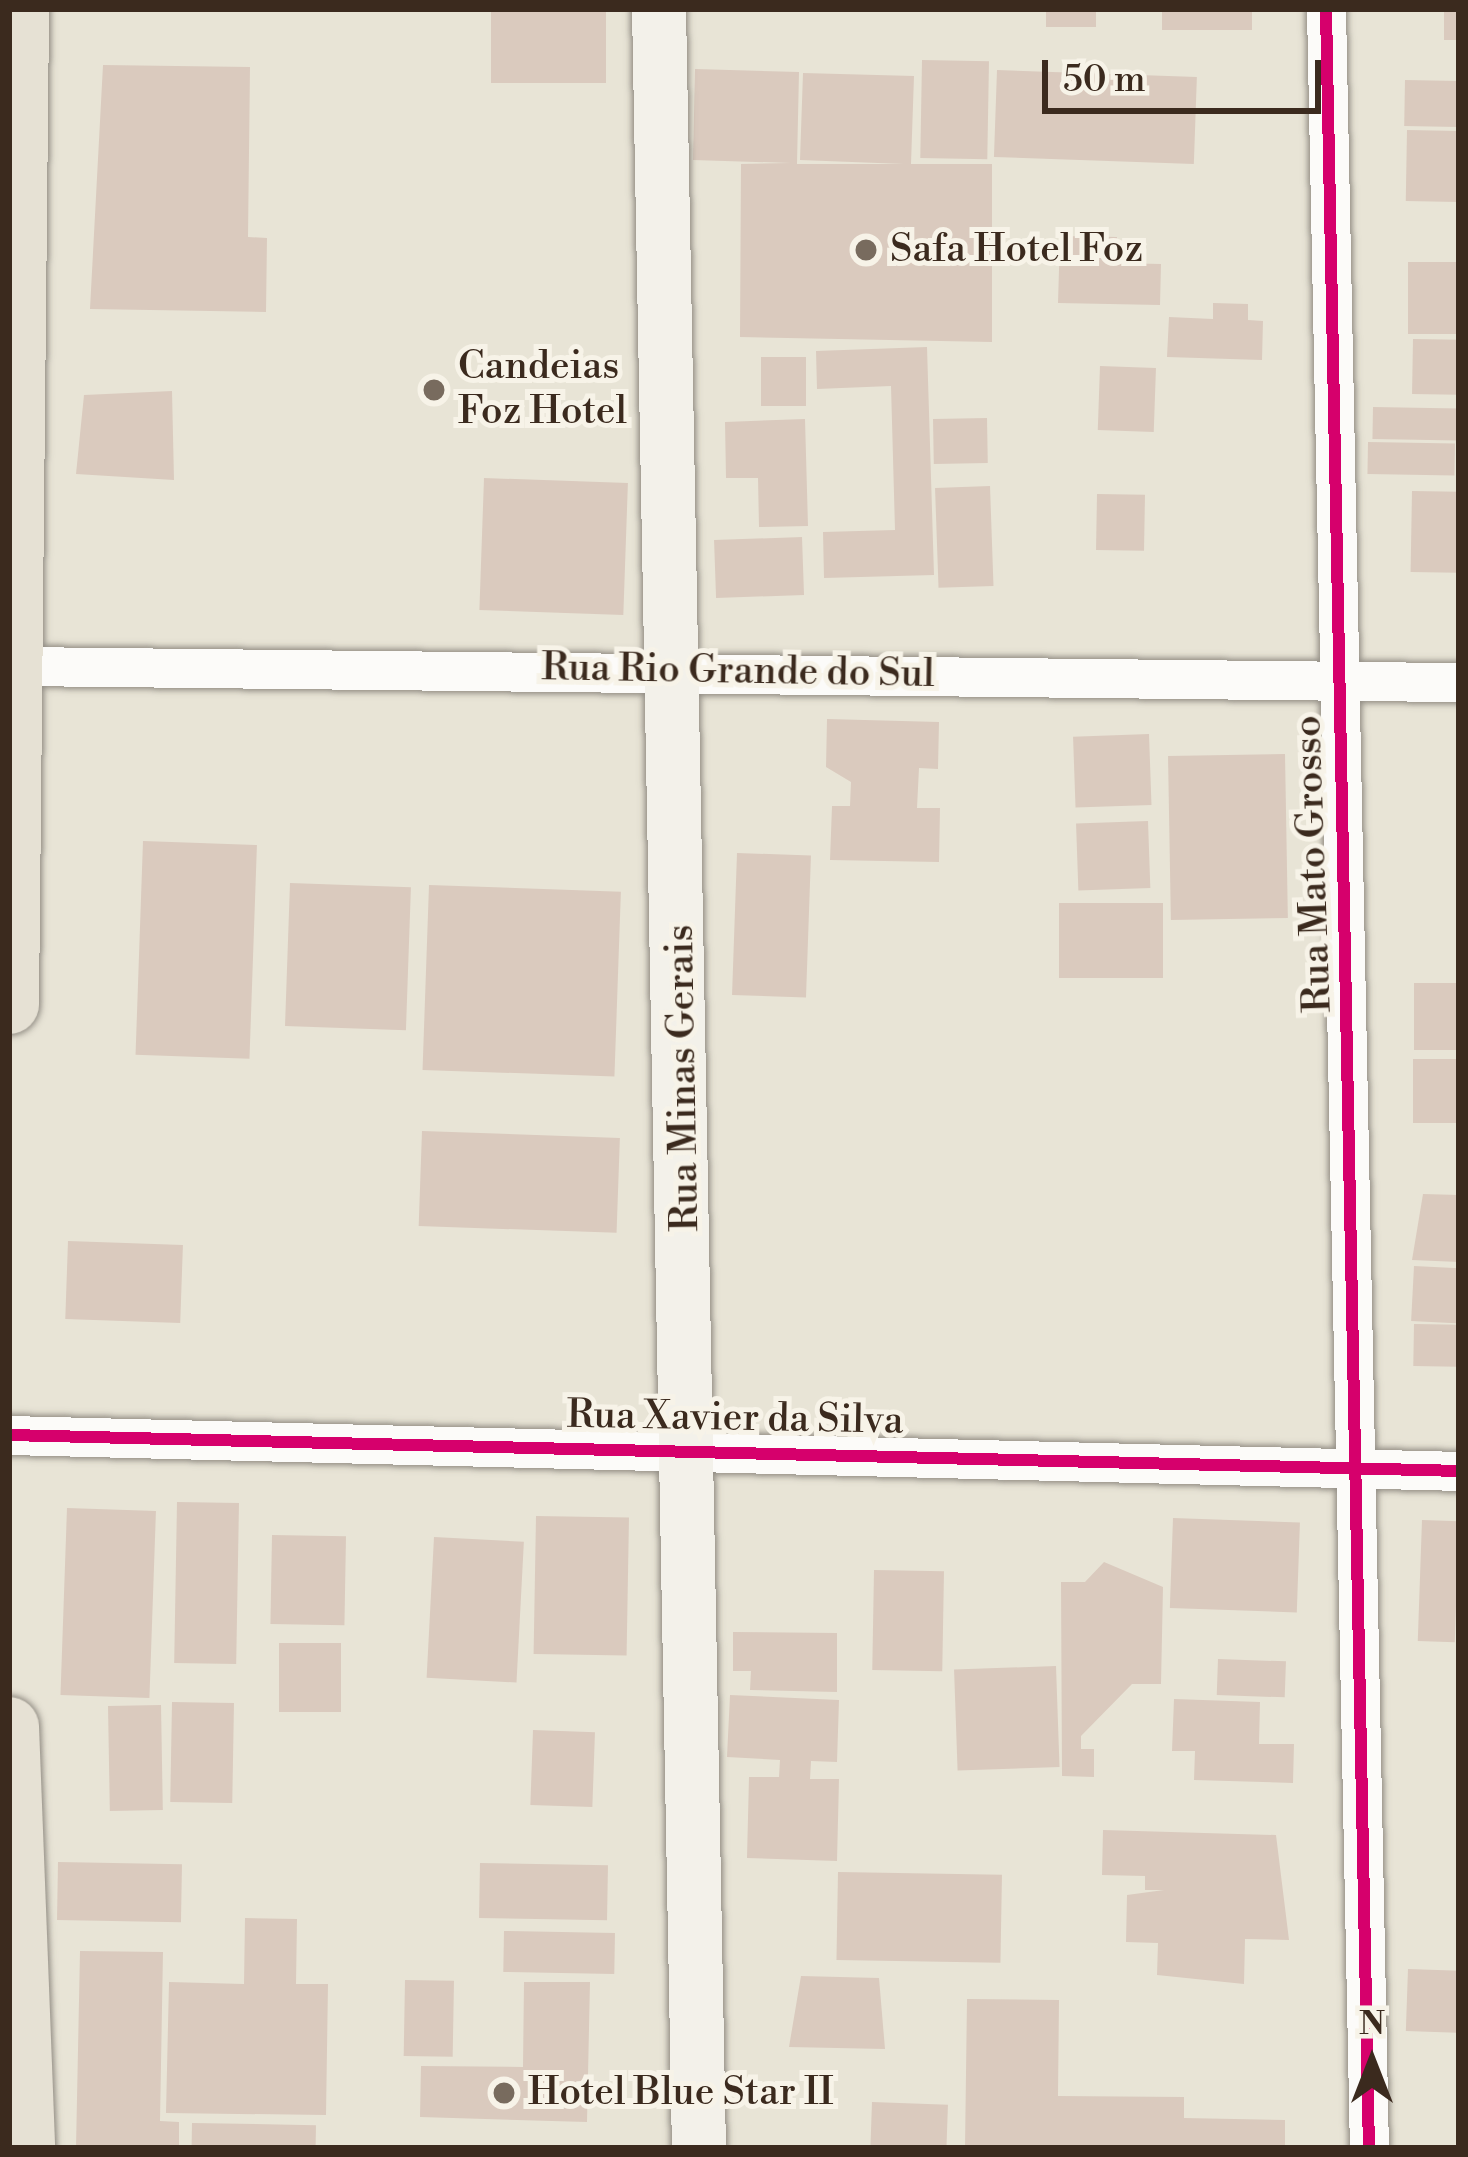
<!DOCTYPE html>
<style>
body{margin:0}
#map{position:relative;width:1468px;height:2157px;overflow:hidden;background:#e8e4d6;font-family:"Libre Bodoni",serif}
div>[style]{position:absolute}
.building>*{inset:0;background:#dacabe;transform-origin:0 0}
.roads{filter:drop-shadow(0 0 3px #938e85) drop-shadow(0 0 3px #938e85)}
.minor>*{height:39px;margin:-19.5px;padding:0 19.5px;transform-origin:19.5px;border-radius:19.5px;background:#fcfbf9}
.secondary>*{height:54px;margin:-27px;padding:0 27px;transform-origin:27px;border-radius:27px;background:#f3f1ea}
.primary>*{height:60px;margin:-30px;padding:0 30px;transform-origin:30px;border-radius:30px;background:#e6e1d4}
.cycleway>*{height:12px;margin:-6px;padding:0 6px;transform-origin:6px;border-radius:6px;background:#d6006c}
.dots>*{width:33px;height:33px;translate:-50% -50%;box-sizing:border-box;border:6px solid #f7f3e8;border-radius:50%}
span{translate:-50% -50%;white-space:nowrap;text-align:center;line-height:1.15;-webkit-text-stroke:10px #f7f3e8;paint-order:stroke}
.poi-label{font-size:39px;color:#3b2a1e}
.left{translate:0 -50%;text-align:left}
.street-label{font-size:39px;color:#3b2a1e}
.frame{position:absolute;inset:0;border:12px solid #3b2a1e;pointer-events:none}
.north{position:absolute;left:1312px;top:2001px;width:120px;height:120px;-webkit-text-stroke:9px #f7f3e8;paint-order:stroke;rotate:0deg;font-size:33px;font-weight:700;line-height:48px;text-align:center;color:#3b2a1e}
.north::after{content:'';display:block;margin:auto;width:42px;height:54px;background:#3b2a1e;clip-path:polygon(50% 0,100% 100%,50% 72%,0 100%)}
.scale{position:absolute;left:1042px;top:60px;width:279px;height:54px;box-sizing:border-box;border:6px solid #3b2a1e;border-top:0;padding-left:15px;font-size:36px;line-height:42px;white-space:nowrap;color:#3b2a1e;-webkit-text-stroke:9px #f7f3e8;paint-order:stroke}
</style>
<div id="map">
<div class="building">
<i style="left:491px;top:9px;width:115px;height:74px"></i>
<i style="left:1046px;top:9px;width:50px;height:18px"></i>
<i style="left:1162px;top:9px;width:90px;height:21px"></i>
<i style="left:1444px;top:9px;width:15px;height:31px"></i>
<i style="left:922px;top:60px;width:67px;height:98px;rotate:1deg"></i>
<i style="clip-path:polygon(103px 65px,250px 67px,248px 237px,267px 238px,266px 312px,90px 309px)"></i>
<i style="clip-path:polygon(695px 69px,799px 72px,797px 164px,904px 164px,800px 160px,803px 73px,914px 76px,911px 164px,992px 164px,992px 342px,740px 337px,741px 164px,791px 163px,693px 160px)"></i>
<i style="left:997px;top:70px;width:200px;height:87px;rotate:2deg"></i>
<i style="left:1405px;top:80px;width:54px;height:46px;rotate:1deg"></i>
<i style="left:1407px;top:130px;width:52px;height:71px;rotate:1deg"></i>
<i style="clip-path:polygon(1060px 236px,1117px 237px,1116px 263px,1161px 264px,1160px 305px,1058px 303px)"></i>
<i style="left:1408px;top:262px;width:51px;height:72px"></i>
<i style="clip-path:polygon(1213px 303px,1248px 304px,1248px 320px,1263px 321px,1262px 360px,1167px 357px,1169px 317px,1213px 319px)"></i>
<i style="left:1413px;top:339px;width:46px;height:55px;rotate:1deg"></i>
<i style="clip-path:polygon(927px 347px,934px 575px,824px 578px,823px 532px,895px 530px,891px 386px,817px 389px,816px 351px)"></i>
<i style="left:761px;top:357px;width:45px;height:49px"></i>
<i style="left:1100px;top:366px;width:56px;height:64px;rotate:2deg"></i>
<i style="clip-path:polygon(172px 391px,174px 480px,76px 474px,84px 395px)"></i>
<i style="left:1373px;top:407px;width:86px;height:32px;rotate:1deg"></i>
<i style="left:987px;top:418px;width:45px;height:54px;rotate:89deg"></i>
<i style="clip-path:polygon(805px 419px,808px 526px,759px 527px,758px 478px,726px 478px,725px 422px)"></i>
<i style="left:1368px;top:442px;width:87px;height:32px;rotate:1deg"></i>
<i style="left:484px;top:478px;width:144px;height:132px;rotate:2deg"></i>
<i style="left:990px;top:486px;width:100px;height:55px;rotate:88deg"></i>
<i style="left:1412px;top:491px;width:47px;height:81px;rotate:1deg"></i>
<i style="left:1097px;top:494px;width:48px;height:56px;rotate:1deg"></i>
<i style="left:802px;top:537px;width:58px;height:88px;rotate:88deg"></i>
<i style="clip-path:polygon(827px 719px,939px 722px,938px 769px,919px 768px,917px 808px,940px 808px,939px 862px,830px 860px,832px 806px,850px 806px,851px 782px,826px 767px)"></i>
<i style="left:1149px;top:734px;width:71px;height:76px;rotate:88deg"></i>
<i style="left:1285px;top:754px;width:164px;height:117px;rotate:89deg"></i>
<i style="left:1148px;top:821px;width:67px;height:72px;rotate:88deg"></i>
<i style="left:143px;top:841px;width:114px;height:214px;rotate:2deg"></i>
<i style="left:737px;top:853px;width:74px;height:142px;rotate:2deg"></i>
<i style="left:290px;top:883px;width:121px;height:143px;rotate:2deg"></i>
<i style="left:429px;top:885px;width:192px;height:185px;rotate:2deg"></i>
<i style="left:1163px;top:903px;width:75px;height:104px;rotate:90deg"></i>
<i style="left:1414px;top:983px;width:45px;height:67px"></i>
<i style="left:1413px;top:1059px;width:46px;height:64px"></i>
<i style="left:422px;top:1131px;width:198px;height:95px;rotate:2deg"></i>
<i style="clip-path:polygon(1423px 1194px,1459px 1195px,1459px 1262px,1412px 1260px)"></i>
<i style="left:68px;top:1241px;width:115px;height:78px;rotate:2deg"></i>
<i style="left:1414px;top:1266px;width:45px;height:55px;rotate:3deg"></i>
<i style="left:1414px;top:1324px;width:45px;height:42px;rotate:1deg"></i>
<i style="left:177px;top:1502px;width:62px;height:161px;rotate:1deg"></i>
<i style="left:67px;top:1508px;width:89px;height:187px;rotate:2deg"></i>
<i style="left:536px;top:1516px;width:93px;height:138px;rotate:1deg"></i>
<i style="left:1173px;top:1518px;width:127px;height:90px;rotate:2deg"></i>
<i style="left:1422px;top:1520px;width:37px;height:121px;rotate:2deg"></i>
<i style="left:272px;top:1535px;width:74px;height:89px;rotate:1deg"></i>
<i style="left:434px;top:1537px;width:90px;height:141px;rotate:3deg"></i>
<i style="clip-path:polygon(1104px 1562px,1163px 1587px,1161px 1684px,1132px 1684px,1081px 1736px,1081px 1749px,1094px 1749px,1094px 1777px,1062px 1776px,1061px 1582px,1085px 1582px)"></i>
<i style="left:874px;top:1570px;width:70px;height:100px;rotate:1deg"></i>
<i style="clip-path:polygon(733px 1632px,837px 1633px,837px 1692px,750px 1690px,751px 1671px,733px 1671px)"></i>
<i style="left:279px;top:1643px;width:62px;height:69px"></i>
<i style="left:1218px;top:1659px;width:68px;height:36px;rotate:2deg"></i>
<i style="left:1056px;top:1666px;width:101px;height:102px;rotate:88deg"></i>
<i style="clip-path:polygon(730px 1695px,839px 1700px,837px 1762px,811px 1761px,810px 1779px,839px 1779px,837px 1861px,747px 1858px,749px 1777px,779px 1777px,780px 1760px,727px 1757px)"></i>
<i style="clip-path:polygon(1174px 1699px,1260px 1702px,1259px 1744px,1294px 1744px,1293px 1783px,1194px 1780px,1195px 1751px,1172px 1751px)"></i>
<i style="left:172px;top:1702px;width:62px;height:100px;rotate:1deg"></i>
<i style="left:161px;top:1705px;width:105px;height:53px;rotate:89deg"></i>
<i style="left:533px;top:1730px;width:62px;height:75px;rotate:2deg"></i>
<i style="clip-path:polygon(1103px 1830px,1276px 1835px,1289px 1940px,1245px 1939px,1244px 1984px,1157px 1975px,1158px 1943px,1126px 1942px,1127px 1895px,1164px 1890px,1145px 1890px,1145px 1876px,1102px 1875px)"></i>
<i style="left:58px;top:1862px;width:124px;height:58px;rotate:1deg"></i>
<i style="left:480px;top:1863px;width:128px;height:55px;rotate:1deg"></i>
<i style="left:838px;top:1872px;width:164px;height:88px;rotate:1deg"></i>
<i style="clip-path:polygon(245px 1918px,297px 1919px,296px 1984px,328px 1984px,326px 2115px,166px 2113px,169px 1982px,244px 1984px)"></i>
<i style="left:504px;top:1931px;width:111px;height:41px;rotate:1deg"></i>
<i style="clip-path:polygon(80px 1951px,163px 1952px,160px 2121px,179px 2122px,179px 2148px,76px 2148px)"></i>
<i style="left:1408px;top:1969px;width:51px;height:62px;rotate:2deg"></i>
<i style="clip-path:polygon(801px 1976px,879px 1978px,885px 2049px,789px 2047px)"></i>
<i style="left:405px;top:1980px;width:49px;height:76px;rotate:1deg"></i>
<i style="clip-path:polygon(524px 1982px,590px 1982px,587px 2122px,420px 2117px,421px 2066px,523px 2067px)"></i>
<i style="clip-path:polygon(967px 1999px,1059px 2000px,1058px 2096px,1184px 2097px,1184px 2118px,1285px 2120px,1285px 2148px,965px 2148px)"></i>
<i style="left:872px;top:2102px;width:76px;height:46px;rotate:2deg"></i>
<i style="left:192px;top:2123px;width:124px;height:25px;rotate:1deg"></i>
</div>
<div class="roads">
<div class="minor">
<i style="left:1326px;top:9px;width:2139px;rotate:88.85deg"></i>
<i style="left:18px;top:666px;width:1441px;rotate:0.64deg"></i>
<i style="left:9px;top:1435px;width:1450px;rotate:1.42deg"></i>
</div>
<div class="secondary">
<i style="left:659px;top:9px;width:2139px;rotate:88.93deg"></i>
</div>
<div class="primary">
<i style="left:9px;top:1004px;width:995px;rotate:-89.42deg"></i>
<i style="left:9px;top:1727px;width:421px;rotate:87.8deg"></i>
</div>
</div>
<div class="cycleway">
<i style="left:1326px;top:9px;width:2139px;rotate:88.85deg"></i>
<i style="left:9px;top:1435px;width:1450px;rotate:1.42deg"></i>
</div>
<div class="dots">
<i style="left:866px;top:250px;background:#786b5e"></i>
<i style="left:434px;top:390px;background:#786b5e"></i>
<i style="left:504px;top:2093px;background:#786b5e"></i>
</div>
<div class="poi-label">
<span class="left" style="left:890px;top:250px">Safa Hotel Foz</span>
<span class="left" style="left:458px;top:390px">Candeias<br>Foz Hotel</span>
<span class="left" style="left:528px;top:2093px">Hotel Blue Star II</span>
</div>
<div class="street-label">
<span style="left:738px;top:672px;rotate:1deg">Rua Rio Grande do Sul</span>
<span style="left:1314px;top:864px;rotate:-92deg">Rua Mato Grosso</span>
<span style="left:684px;top:1078px;rotate:-91deg">Rua Minas Gerais</span>
<span style="left:735px;top:1419px;rotate:1deg">Rua Xavier da Silva</span>
</div>
<div class="frame"></div>
<div class="north">N</div>
<div class="scale">50 m</div>
</div>
